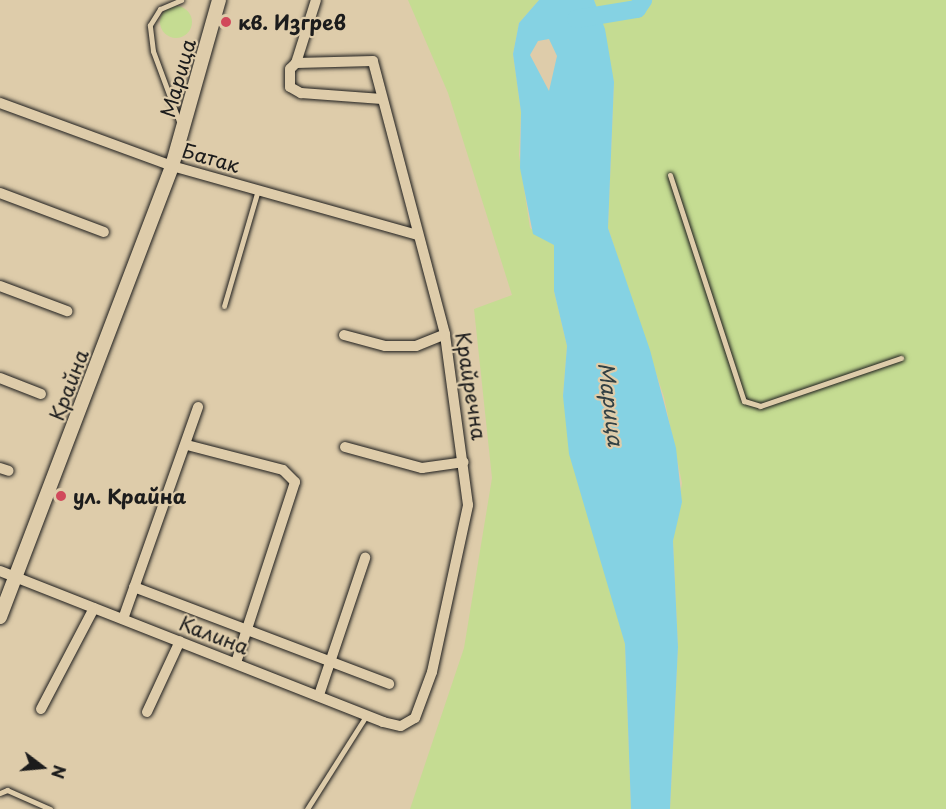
<!DOCTYPE html>
<meta charset="utf-8">
<style>
body{margin:0}
#map{position:relative;width:946px;height:809px;overflow:hidden;background:#deccaa;font-family:"Playpen Sans",sans-serif}
div>[style]{position:absolute}
.green>*{inset:0;background:#c5dc92}
.round{border-radius:50%}
.water>*{inset:0;background:#85d2e3}
.river>*{height:18px;margin:-9px;padding:0 9px;transform-origin:9px;border-radius:9px;background:#85d2e3}
.roads{filter:drop-shadow(0 0 2px #1c1c1c) drop-shadow(0 0 2px #1c1c1c)}
.service>*{height:5px;margin:-2.5px;padding:0 2.5px;transform-origin:2.5px;border-radius:2.5px;background:#deccaa}
.minor>*{height:10px;margin:-5px;padding:0 5px;transform-origin:5px;border-radius:5px;background:#deccaa}
.tertiary>*{height:14px;margin:-7px;padding:0 7px;transform-origin:7px;border-radius:7px;background:#deccaa}
.dots>*{width:16px;height:16px;translate:-50% -50%;box-sizing:border-box;border:3px solid #deccaa;border-radius:50%}
span{translate:-50% -50%;white-space:nowrap;text-align:center;line-height:1.15;-webkit-text-stroke:4.5px #deccaa;paint-order:stroke}
.poi-label{font-size:20px;color:#1c1c1c;font-weight:700}
.left{translate:0 -50%;text-align:left}
.street-label{font-size:20px;color:#1c1c1c}
.water-label{font-size:21px;color:#314044;font-style:italic}
.north{position:absolute;left:12px;top:737px;width:60px;height:60px;-webkit-text-stroke:4px #deccaa;paint-order:stroke;rotate:106deg;font-size:16px;font-weight:700;line-height:24px;text-align:center;color:#1c1c1c}
.north::after{content:'';display:block;margin:auto;width:21px;height:27px;background:#1c1c1c;clip-path:polygon(50% 0,100% 100%,50% 72%,0 100%)}
</style>
<div id="map">
<div class="green">
<i style="clip-path:polygon(408px 0,539px 0,519px 23px,513px 54px,521px 112px,519px 155px,530px 228px,554px 245px,554px 291px,567px 346px,563px 396px,625px 644px,631px 809px,410px 809px,464px 648px,492px 478px,474px 309px,512px 295px,448px 93px)"></i>
<i style="clip-path:polygon(594px 0,946px 0,946px 809px,670px 809px,678px 647px,673px 541px,682px 483px,664px 397px,608px 228px,614px 82px)"></i>
<i class="round" style="left:160px;top:6px;width:32px;height:32px"></i>
</div>
<div class="water">
<i style="clip-path:polygon(evenodd,539px 0,594px 0,605px 29px,614px 82px,608px 228px,650px 350px,676px 448px,682px 502px,673px 541px,678px 647px,670px 809px,631px 809px,625px 644px,569px 454px,563px 396px,567px 346px,554px 291px,554px 245px,533px 234px,520px 168px,521px 112px,513px 54px,519px 23px,539px 0,549px 39px,557px 56px,549px 91px,530px 55px,538px 41px,549px 39px)"></i>
</div>
<div class="river">
<i style="left:576px;top:19px;width:62px;rotate:-9.3deg"></i>
<i style="left:637px;top:9px;width:11px;rotate:-56deg"></i>
</div>
<div class="roads">
<div class="service">
<i style="left:180px;top:124px;width:78px;rotate:-110.3deg"></i>
<i style="left:153px;top:51px;width:26px;rotate:-97deg"></i>
<i style="left:150px;top:25px;width:19px;rotate:-58deg"></i>
<i style="left:160px;top:9px;width:23px;rotate:-23deg"></i>
<i style="left:670px;top:175px;width:238px;rotate:71.9deg"></i>
<i style="left:744px;top:401px;width:17px;rotate:17deg"></i>
<i style="left:760px;top:406px;width:149px;rotate:-18.8deg"></i>
<i style="left:224px;top:306px;width:121px;rotate:-73.7deg"></i>
<i style="left:0;top:793px;width:8px;rotate:-23deg"></i>
<i style="left:7px;top:790px;width:47px;rotate:23.8deg"></i>
<i style="left:307px;top:809px;width:110px;rotate:-57.6deg"></i>
</div>
<div class="minor">
<i style="left:296px;top:63px;width:66px;rotate:-72.4deg"></i>
<i style="left:0;top:103px;width:183px;rotate:20.1deg"></i>
<i style="left:172px;top:166px;width:255px;rotate:15.7deg"></i>
<i style="left:0;top:193px;width:111px;rotate:20.6deg"></i>
<i style="left:0;top:286px;width:72px;rotate:20.5deg"></i>
<i style="left:344px;top:335px;width:42px;rotate:15deg"></i>
<i style="left:385px;top:346px;width:31px"></i>
<i style="left:416px;top:346px;width:31px;rotate:-22deg"></i>
<i style="left:0;top:378px;width:44px;rotate:21.3deg"></i>
<i style="left:187px;top:445px;width:99px;rotate:14.6deg"></i>
<i style="left:283px;top:470px;width:17px;rotate:45deg"></i>
<i style="left:295px;top:482px;width:190px;rotate:108.1deg"></i>
<i style="left:345px;top:447px;width:80px;rotate:15.3deg"></i>
<i style="left:422px;top:468px;width:42px;rotate:-8.1deg"></i>
<i style="left:0;top:468px;width:9px;rotate:18deg"></i>
<i style="left:0;top:571px;width:412px;rotate:21.5deg"></i>
<i style="left:383px;top:722px;width:18px;rotate:13deg"></i>
<i style="left:401px;top:726px;width:16px;rotate:-30deg"></i>
<i style="left:415px;top:718px;width:49px;rotate:-69.7deg"></i>
<i style="left:432px;top:672px;width:171px;rotate:-77.8deg"></i>
<i style="left:468px;top:505px;width:173px;rotate:-97.7deg"></i>
<i style="left:445px;top:334px;width:282px;rotate:-104.8deg"></i>
<i style="left:373px;top:61px;width:77px;rotate:178.5deg"></i>
<i style="left:296px;top:63px;width:8px;rotate:135deg"></i>
<i style="left:290px;top:69px;width:18px;rotate:90deg"></i>
<i style="left:290px;top:87px;width:13px;rotate:29deg"></i>
<i style="left:301px;top:93px;width:81px;rotate:4.2deg"></i>
<i style="left:134px;top:587px;width:273px;rotate:20.8deg"></i>
<i style="left:123px;top:619px;width:225px;rotate:-70.5deg"></i>
<i style="left:319px;top:695px;width:145px;rotate:-71.4deg"></i>
<i style="left:41px;top:709px;width:114px;rotate:-62.3deg"></i>
<i style="left:147px;top:712px;width:78px;rotate:-65.1deg"></i>
</div>
<div class="tertiary">
<i style="left:0;top:617px;width:483px;rotate:-69.1deg"></i>
<i style="left:172px;top:166px;width:173px;rotate:-74.2deg"></i>
</div>
</div>
<div class="dots">
<i style="left:226px;top:22px;background:#d1495b"></i>
<i style="left:61px;top:496px;background:#d1495b"></i>
</div>
<div class="poi-label">
<span class="left" style="left:238px;top:22px">кв. Изгрев</span>
<span class="left" style="left:73px;top:496px">ул. Крайна</span>
</div>
<div class="street-label">
<span style="left:178px;top:78px;rotate:-74deg">Марица</span>
<span style="left:211px;top:158px;rotate:16deg">Батак</span>
<span style="left:69px;top:385px;rotate:-69deg">Крайна</span>
<span style="left:471px;top:386px;rotate:81deg">Крайречна</span>
<span style="left:214px;top:635px;rotate:21deg">Калина</span>
</div>
<div class="water-label">
<span style="left:612px;top:404px;rotate:83deg">Марица</span>
</div>
<div class="north">N</div>
</div>
